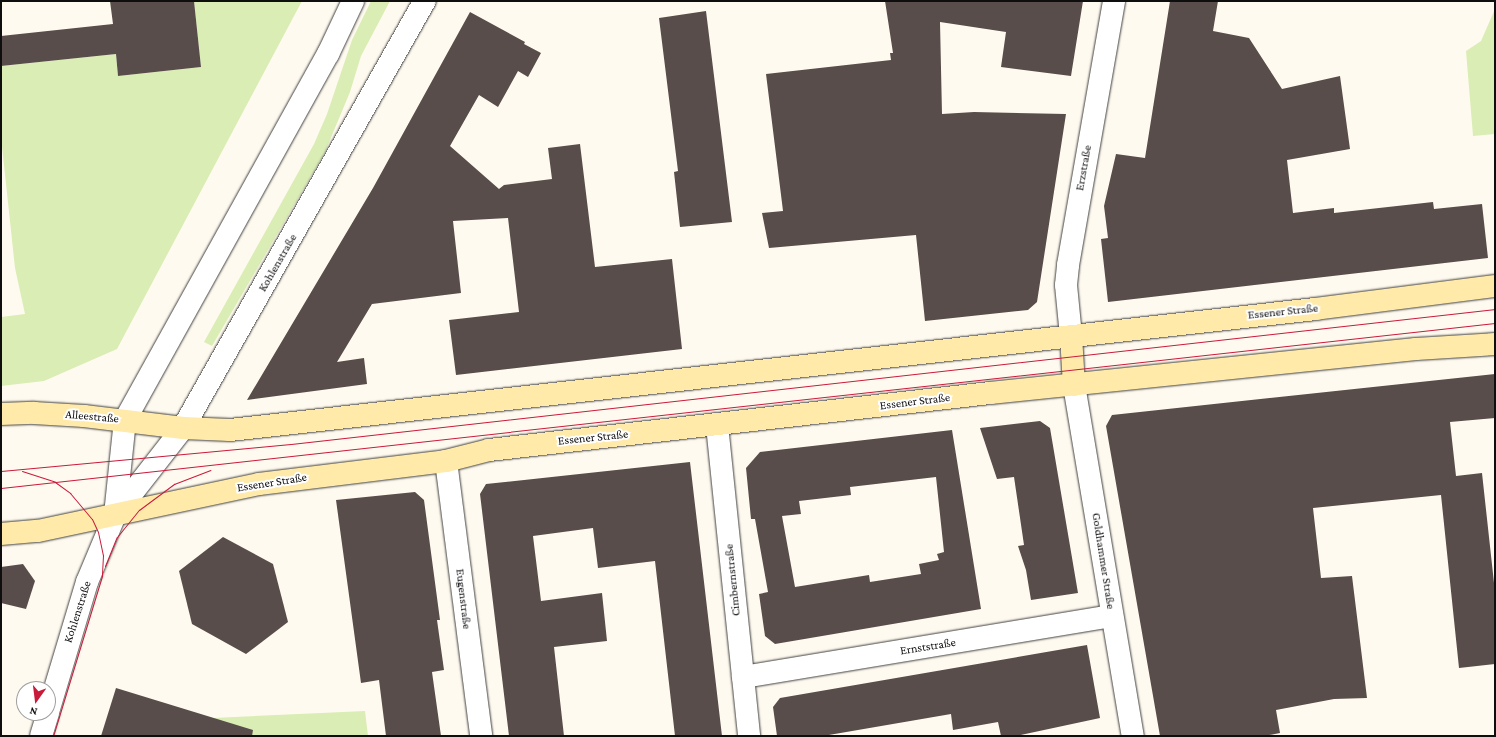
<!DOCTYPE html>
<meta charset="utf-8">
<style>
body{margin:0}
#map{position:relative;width:1496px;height:737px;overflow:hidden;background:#fffaef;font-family:"Crimson Pro",serif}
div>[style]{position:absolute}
.green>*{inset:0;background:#daedb5}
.building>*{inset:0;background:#584d4a}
.roads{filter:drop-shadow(0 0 1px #414141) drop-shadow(0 0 1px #414141)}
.minor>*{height:22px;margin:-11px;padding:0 11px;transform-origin:11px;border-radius:11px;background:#fff}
.tertiary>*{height:22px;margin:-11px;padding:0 11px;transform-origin:11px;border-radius:11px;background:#fff}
.secondary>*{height:22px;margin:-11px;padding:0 11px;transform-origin:11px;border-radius:11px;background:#ffeaaa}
.tram>*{height:1px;margin:-0.5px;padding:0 0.5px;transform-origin:0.5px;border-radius:0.5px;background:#ca1a3b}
span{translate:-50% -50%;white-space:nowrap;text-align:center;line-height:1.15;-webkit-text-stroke:4px #fff;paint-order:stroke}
.street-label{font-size:12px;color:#0e0e0e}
.frame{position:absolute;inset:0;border:2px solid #0e0e0e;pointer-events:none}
.north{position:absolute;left:16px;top:681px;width:40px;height:40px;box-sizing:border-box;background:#fff;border:1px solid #9f9f9f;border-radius:50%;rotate:194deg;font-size:11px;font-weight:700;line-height:16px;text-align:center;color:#0e0e0e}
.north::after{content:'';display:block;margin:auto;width:14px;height:18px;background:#ca1a3b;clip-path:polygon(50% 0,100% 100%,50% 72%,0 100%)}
</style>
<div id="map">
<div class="green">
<i style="clip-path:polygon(194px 1px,302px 1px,117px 349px,44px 381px,1px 386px,1px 317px,25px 314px,15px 268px,1px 137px,1px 66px,116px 54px,118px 76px,201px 67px)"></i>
<i style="clip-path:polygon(371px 1px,390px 1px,361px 56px,350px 92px,325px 152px,212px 346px,204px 342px,314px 144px,327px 114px,352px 40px)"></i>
<i style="clip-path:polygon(1495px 9px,1495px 134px,1473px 136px,1466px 51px,1481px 41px)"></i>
<i style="clip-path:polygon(365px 711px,368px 736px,208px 736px,213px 718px)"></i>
</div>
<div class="building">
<i style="clip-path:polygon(110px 1px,194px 1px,201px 67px,118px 76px,116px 54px,1px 66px,1px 36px,113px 24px)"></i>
<i style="clip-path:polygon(885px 1px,1083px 1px,1071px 76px,1001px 67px,1006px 32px,940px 22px,942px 114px,974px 112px,1066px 114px,1037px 302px,1028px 310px,925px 321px,916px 235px,769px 248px,762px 213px,783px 211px,766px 74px,891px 60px,890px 53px,893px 53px)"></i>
<i style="clip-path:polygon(1170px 1px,1218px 1px,1213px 31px,1249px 38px,1282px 89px,1340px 76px,1350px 149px,1287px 160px,1293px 213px,1334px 208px,1334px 213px,1433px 202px,1434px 209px,1482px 204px,1488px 258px,1108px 302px,1101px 239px,1108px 238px,1104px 206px,1116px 154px,1145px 158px)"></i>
<i style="clip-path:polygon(706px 11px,732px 222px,680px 227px,674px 172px,678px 171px,659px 18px)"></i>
<i style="clip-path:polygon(470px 12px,525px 42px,524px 44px,541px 53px,528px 77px,518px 71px,498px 107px,479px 95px,450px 146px,499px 189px,504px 185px,552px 179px,548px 148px,580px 144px,595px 267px,672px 259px,682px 349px,456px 375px,449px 320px,519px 312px,508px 218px,453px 221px,461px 293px,372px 304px,337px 362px,364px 358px,367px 384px,247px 400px,373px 188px)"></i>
<i style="clip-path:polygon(1495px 374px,1495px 418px,1450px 422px,1456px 476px,1482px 473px,1495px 592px,1495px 664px,1459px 668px,1441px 495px,1313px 508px,1321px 578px,1352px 576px,1367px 698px,1334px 699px,1276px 710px,1280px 733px,1264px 736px,1160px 736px,1106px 426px,1112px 415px)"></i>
<i style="clip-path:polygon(1040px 421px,1050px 428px,1078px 593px,1031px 600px,1026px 570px,1018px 546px,1024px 545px,1014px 477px,997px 479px,980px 428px)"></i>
<i style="clip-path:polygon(evenodd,952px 430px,981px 609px,775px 644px,765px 636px,759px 594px,768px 592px,755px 519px,751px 519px,746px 468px,760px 452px,952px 430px,936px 477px,944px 552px,937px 554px,939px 560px,919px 564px,921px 574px,870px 582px,869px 575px,795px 587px,782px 516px,801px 514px,799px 501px,851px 495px,850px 487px,936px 477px)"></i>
<i style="clip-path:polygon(690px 462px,722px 736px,675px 736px,655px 561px,598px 568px,593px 528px,533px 536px,541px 601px,602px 593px,607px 641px,554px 647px,564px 736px,509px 736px,480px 494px,486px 484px)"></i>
<i style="clip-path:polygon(415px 492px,424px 500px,440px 620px,437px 620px,444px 670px,432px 672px,441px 736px,386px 736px,379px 680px,361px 683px,336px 500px)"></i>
<i style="clip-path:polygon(223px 537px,273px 564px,288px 622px,246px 654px,192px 624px,179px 571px)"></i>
<i style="clip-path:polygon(23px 564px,35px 581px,26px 609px,1px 603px,1px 567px)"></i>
<i style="clip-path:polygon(1087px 645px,1100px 718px,1016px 736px,1001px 736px,998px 722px,953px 730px,951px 714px,823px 736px,777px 736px,773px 707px,780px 698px)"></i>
<i style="clip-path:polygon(116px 688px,253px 730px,252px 736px,101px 736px)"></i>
</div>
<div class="roads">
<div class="minor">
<i style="left:1071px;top:336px;width:51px;rotate:-95.6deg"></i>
<i style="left:1066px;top:285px;width:20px;rotate:-84deg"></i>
<i style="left:1068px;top:265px;width:268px;rotate:-80.1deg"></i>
<i style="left:1074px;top:385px;width:356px;rotate:80.5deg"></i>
<i style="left:717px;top:425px;width:313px;rotate:84.1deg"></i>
<i style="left:446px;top:461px;width:277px;rotate:82.7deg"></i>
<i style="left:743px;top:677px;width:374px;rotate:-9.4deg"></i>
</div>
<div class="tertiary">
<i style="left:115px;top:515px;width:96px;rotate:-84deg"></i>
<i style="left:125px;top:420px;width:419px;rotate:-61deg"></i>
<i style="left:328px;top:54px;width:59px;rotate:-64.7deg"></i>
<i style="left:48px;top:712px;width:136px;rotate:-73.3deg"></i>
<i style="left:87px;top:582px;width:73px;rotate:-67.3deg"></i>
<i style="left:115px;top:515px;width:110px;rotate:-52deg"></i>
<i style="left:183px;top:428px;width:491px;rotate:-60.5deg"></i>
<i style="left:41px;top:736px;width:24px;rotate:-73deg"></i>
</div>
<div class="secondary">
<i style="left:1071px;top:336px;width:49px;rotate:86.5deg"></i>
<i style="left:1px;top:414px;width:33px;rotate:-2deg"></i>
<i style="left:34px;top:413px;width:50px;rotate:3.4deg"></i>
<i style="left:84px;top:416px;width:100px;rotate:6.9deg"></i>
<i style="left:183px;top:428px;width:47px;rotate:2.4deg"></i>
<i style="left:230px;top:430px;width:1092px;rotate:-6.36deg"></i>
<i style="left:1315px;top:309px;width:181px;rotate:-7.3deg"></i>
<i style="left:1px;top:534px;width:37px;rotate:-5deg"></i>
<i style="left:38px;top:531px;width:226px;rotate:-12deg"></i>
<i style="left:259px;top:484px;width:188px;rotate:-7deg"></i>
<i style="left:446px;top:461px;width:44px;rotate:-14.3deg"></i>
<i style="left:489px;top:450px;width:504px;rotate:-6.49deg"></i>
<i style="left:990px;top:393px;width:428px;rotate:-5.9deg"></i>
<i style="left:1416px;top:349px;width:79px;rotate:-3.6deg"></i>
</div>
</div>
<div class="tram">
<i style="left:1px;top:471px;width:291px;rotate:-5.3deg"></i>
<i style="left:291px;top:444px;width:1212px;rotate:-6.4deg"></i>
<i style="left:22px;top:471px;width:35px;rotate:18deg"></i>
<i style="left:55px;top:482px;width:19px;rotate:36deg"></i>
<i style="left:70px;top:493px;width:34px;rotate:50deg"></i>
<i style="left:92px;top:519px;width:14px;rotate:65deg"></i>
<i style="left:98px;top:532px;width:24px;rotate:78deg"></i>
<i style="left:103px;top:555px;width:21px;rotate:93deg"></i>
<i style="left:102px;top:576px;width:167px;rotate:107deg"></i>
<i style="left:1px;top:488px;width:1503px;rotate:-6.3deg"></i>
<i style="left:105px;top:566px;width:31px;rotate:-68deg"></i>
<i style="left:117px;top:537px;width:35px;rotate:-51deg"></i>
<i style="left:139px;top:510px;width:44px;rotate:-36.6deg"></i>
<i style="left:174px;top:484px;width:39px;rotate:-21deg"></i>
</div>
<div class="street-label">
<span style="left:1084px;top:168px;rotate:-80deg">Erzstraße</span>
<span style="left:278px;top:263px;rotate:-60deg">Kohlenstraße</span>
<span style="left:1283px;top:312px;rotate:-6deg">Essener Straße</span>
<span style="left:915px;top:402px;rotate:-7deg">Essener Straße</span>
<span style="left:92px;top:417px;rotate:5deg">Alleestraße</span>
<span style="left:593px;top:438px;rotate:-6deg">Essener Straße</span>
<span style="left:272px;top:483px;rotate:-9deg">Essener Straße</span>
<span style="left:1103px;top:561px;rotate:81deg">Goldhammer Straße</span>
<span style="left:733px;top:580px;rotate:-96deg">Cimbernstraße</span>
<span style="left:463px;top:599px;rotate:83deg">Eugenstraße</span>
<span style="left:78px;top:612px;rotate:-72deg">Kohlenstraße</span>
<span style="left:928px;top:647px;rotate:-9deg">Ernststraße</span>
</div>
<div class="frame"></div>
<div class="north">N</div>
</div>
